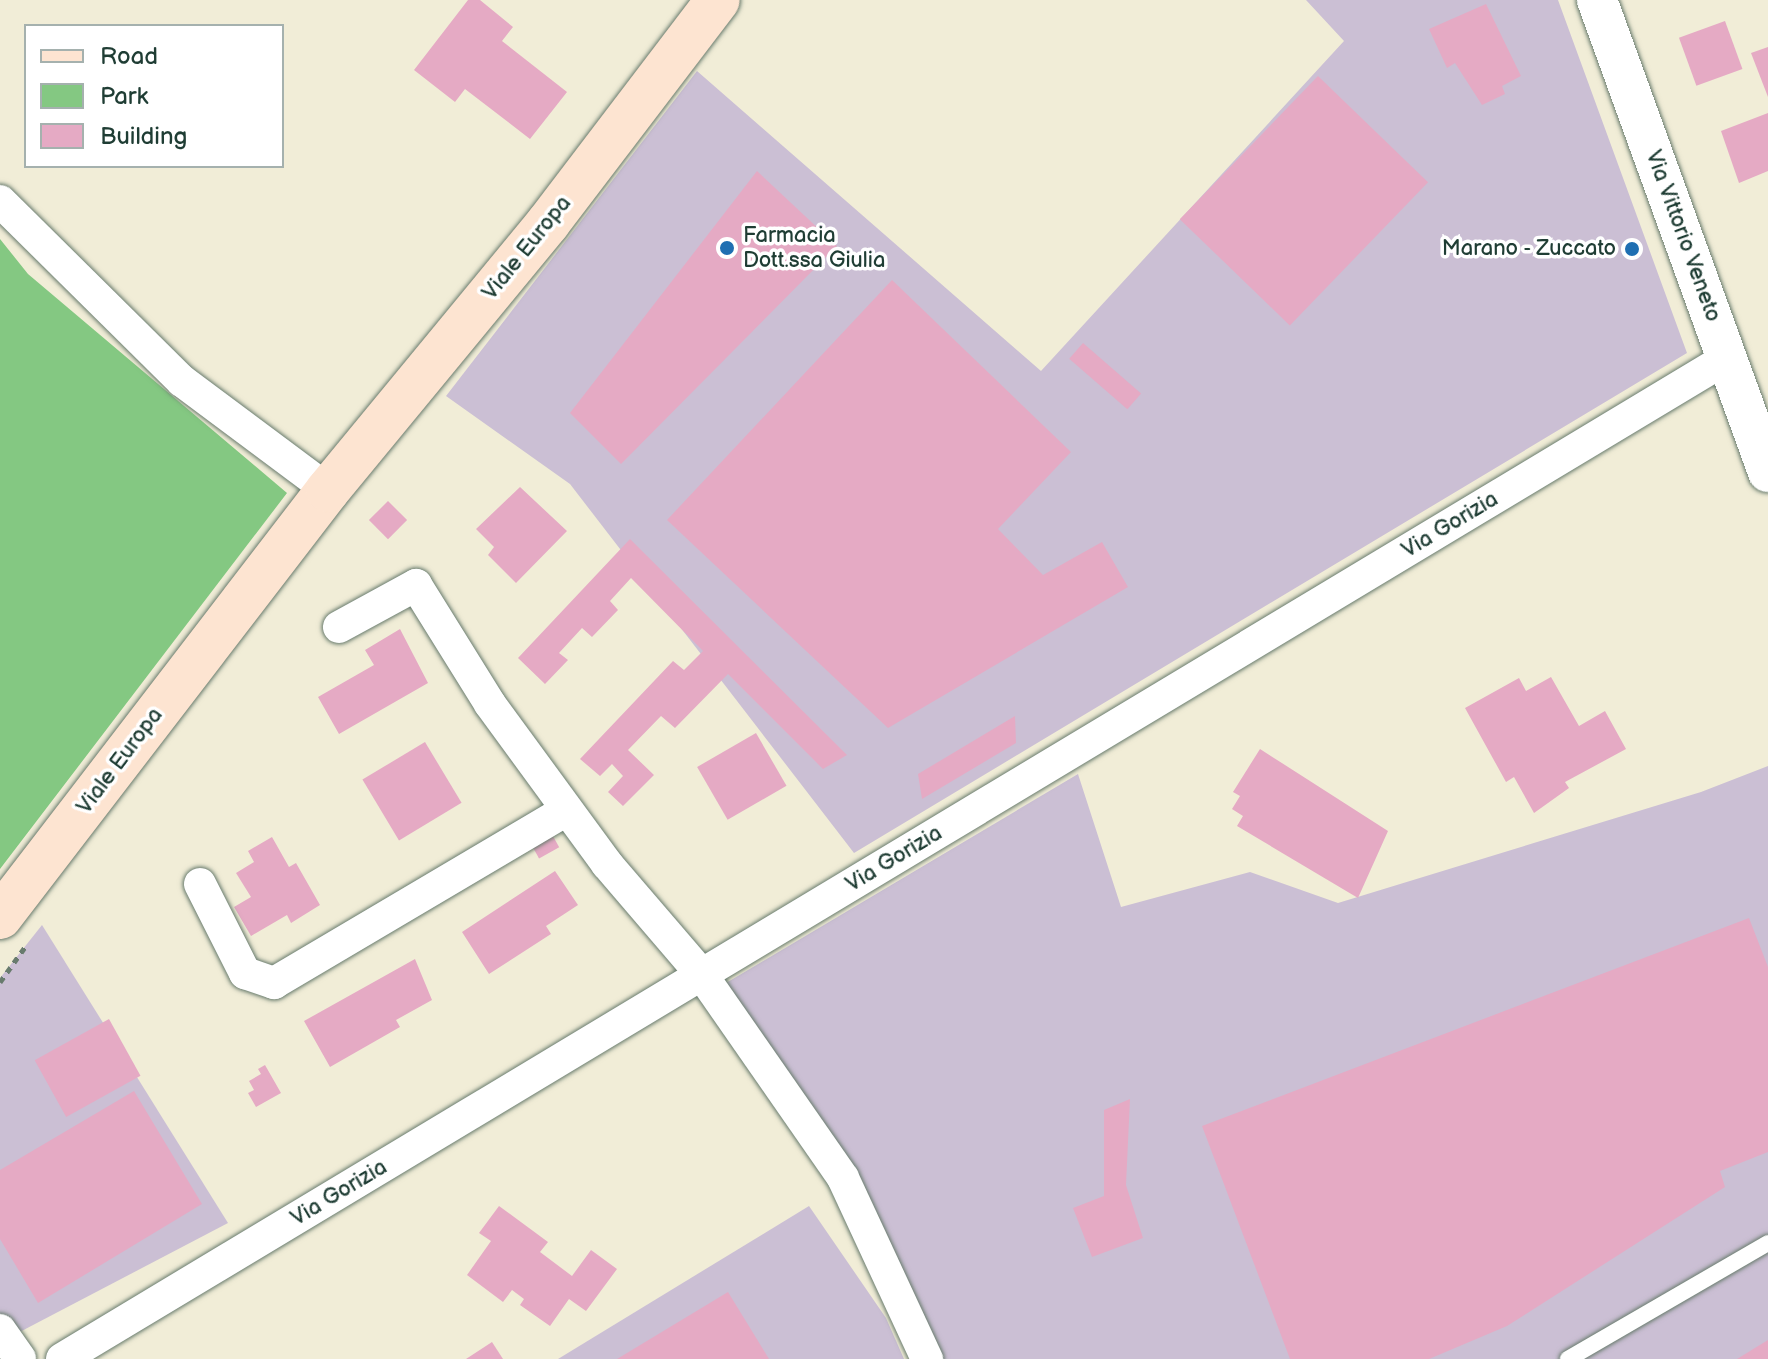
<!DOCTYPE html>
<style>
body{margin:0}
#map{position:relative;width:1768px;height:1359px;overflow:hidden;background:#f1edd7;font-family:"Balsamiq Sans",sans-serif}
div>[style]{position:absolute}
.industrial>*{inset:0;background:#cbbfd4}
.green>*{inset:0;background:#84c882}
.building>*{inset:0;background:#e5aac4;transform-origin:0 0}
.path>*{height:5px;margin-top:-2.5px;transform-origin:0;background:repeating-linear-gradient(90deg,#687b6d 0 6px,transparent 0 12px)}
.roads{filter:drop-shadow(0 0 2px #687b6d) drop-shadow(0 0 2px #687b6d)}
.service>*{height:16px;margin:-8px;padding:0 8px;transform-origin:8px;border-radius:8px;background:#fff}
.minor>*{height:32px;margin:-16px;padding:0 16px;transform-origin:16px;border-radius:16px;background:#fff}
.tertiary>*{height:40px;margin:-20px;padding:0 20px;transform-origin:20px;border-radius:20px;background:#fff}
.secondary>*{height:44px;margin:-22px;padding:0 22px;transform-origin:22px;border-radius:22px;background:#fde4d1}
.dots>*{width:22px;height:22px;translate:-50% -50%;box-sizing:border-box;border:4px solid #fff;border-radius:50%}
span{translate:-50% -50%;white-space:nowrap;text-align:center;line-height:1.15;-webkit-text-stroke:7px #fff;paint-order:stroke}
.poi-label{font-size:22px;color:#1f3d34}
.left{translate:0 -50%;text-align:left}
.right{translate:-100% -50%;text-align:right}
.street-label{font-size:22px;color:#1f3d34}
.legend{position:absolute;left:24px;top:24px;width:260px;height:144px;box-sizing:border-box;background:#fff;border:2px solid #a5b1ae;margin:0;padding:10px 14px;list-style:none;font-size:24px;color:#1f3d34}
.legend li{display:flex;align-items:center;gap:16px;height:40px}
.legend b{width:40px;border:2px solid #a5b1ae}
</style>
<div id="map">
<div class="industrial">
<i style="clip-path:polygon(1306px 0,1558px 0,1687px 353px,854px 853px,570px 484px,446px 396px,697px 71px,1041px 371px,1344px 41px)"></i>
<i style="clip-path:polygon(1768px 766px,1768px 1359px,932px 1359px,721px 986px,1078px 774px,1121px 907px,1250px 872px,1338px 903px,1701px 792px)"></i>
<i style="clip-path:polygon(42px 925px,228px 1223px,14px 1335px,0 1315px,0 978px)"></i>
<i style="clip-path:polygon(809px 1206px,886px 1318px,904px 1359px,558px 1359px)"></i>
</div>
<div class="green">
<i style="clip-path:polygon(0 239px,28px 274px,287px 493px,0 869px)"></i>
</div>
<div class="building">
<i style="clip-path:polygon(468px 0,480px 0,513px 27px,502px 41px,567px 92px,530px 139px,465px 89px,455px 102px,414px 70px)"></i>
<i style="clip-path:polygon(1486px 4px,1521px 76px,1502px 86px,1505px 94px,1482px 105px,1455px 63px,1447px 68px,1429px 29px)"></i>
<i style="left:1725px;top:21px;width:51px;height:49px;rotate:70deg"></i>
<i style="clip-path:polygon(1768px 47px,1768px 97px,1751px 53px)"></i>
<i style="left:1318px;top:76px;width:153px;height:199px;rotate:44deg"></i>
<i style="clip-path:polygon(1768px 113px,1768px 171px,1739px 183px,1721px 131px)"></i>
<i style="clip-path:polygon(757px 171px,837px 246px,621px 464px,570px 413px)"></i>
<i style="clip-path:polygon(892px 280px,1071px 452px,998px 529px,1043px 575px,1102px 542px,1128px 587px,888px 728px,667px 520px)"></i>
<i style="left:1083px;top:343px;width:77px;height:21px;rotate:41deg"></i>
<i style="clip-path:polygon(520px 487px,567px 531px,516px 583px,488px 555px,494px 547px,476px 529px)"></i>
<i style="left:388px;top:501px;width:27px;height:27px;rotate:45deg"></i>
<i style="clip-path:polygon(630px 539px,847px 755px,823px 769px,728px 674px,675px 728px,661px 716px,628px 750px,654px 775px,623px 806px,608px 792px,623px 776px,612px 764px,600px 776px,580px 759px,673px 661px,684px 670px,703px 651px,631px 578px,610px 601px,618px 610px,592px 637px,582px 628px,559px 653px,568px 660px,545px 684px,518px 658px)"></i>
<i style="clip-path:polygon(400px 629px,428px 683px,339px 734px,318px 697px,374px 665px,365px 650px)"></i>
<i style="clip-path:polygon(1551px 677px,1579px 726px,1605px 711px,1626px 749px,1565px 782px,1569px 788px,1534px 813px,1514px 777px,1506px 782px,1465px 708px,1519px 678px,1526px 691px)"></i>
<i style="clip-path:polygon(1015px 716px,1016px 743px,922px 799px,918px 774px)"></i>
<i style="left:756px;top:733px;width:61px;height:68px;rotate:60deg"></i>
<i style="left:425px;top:742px;width:71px;height:73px;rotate:59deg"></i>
<i style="clip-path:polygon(1260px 749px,1388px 831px,1358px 898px,1237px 826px,1243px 816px,1232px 809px,1240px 796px,1233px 792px)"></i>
<i style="left:549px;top:829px;width:21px;height:23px;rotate:61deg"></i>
<i style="clip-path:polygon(272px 837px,289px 867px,296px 863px,320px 905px,291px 923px,287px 915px,251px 936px,234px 907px,251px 897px,236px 873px,254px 862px,248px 851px)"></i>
<i style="clip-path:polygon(555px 871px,578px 905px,546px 926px,551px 934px,489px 974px,462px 932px)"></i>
<i style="clip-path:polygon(1749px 918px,1768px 967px,1768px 1152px,1720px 1171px,1725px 1187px,1507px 1326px,1429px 1359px,1290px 1359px,1202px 1126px)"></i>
<i style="clip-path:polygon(415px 959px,432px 1000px,396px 1020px,400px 1027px,330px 1067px,304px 1021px)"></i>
<i style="left:109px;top:1019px;width:65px;height:85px;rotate:61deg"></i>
<i style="clip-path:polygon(265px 1065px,281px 1093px,256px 1107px,248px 1093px,254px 1090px,249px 1081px,261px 1074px,258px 1069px)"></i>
<i style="clip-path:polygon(134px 1091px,202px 1204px,38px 1303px,0 1239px,0 1170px)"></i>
<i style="clip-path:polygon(1130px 1099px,1126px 1185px,1143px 1238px,1092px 1257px,1073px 1208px,1104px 1196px,1104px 1110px)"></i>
<i style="clip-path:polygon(499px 1206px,548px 1242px,540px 1252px,572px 1276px,591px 1250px,617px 1269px,586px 1311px,569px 1299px,550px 1326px,520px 1305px,524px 1299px,512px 1290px,503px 1302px,467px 1275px,491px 1241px,479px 1233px)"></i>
<i style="clip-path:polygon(728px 1292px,769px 1359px,617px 1359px)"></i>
<i style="clip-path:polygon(1768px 1340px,1768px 1359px,1737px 1359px)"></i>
<i style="clip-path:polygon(492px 1342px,503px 1359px,466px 1359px)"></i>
</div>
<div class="path">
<i style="left:0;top:982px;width:43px;rotate:-54.5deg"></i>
</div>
<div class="roads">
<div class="service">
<i style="left:1568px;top:1359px;width:231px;rotate:-30.1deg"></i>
</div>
<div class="minor">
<i style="left:0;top:201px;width:256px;rotate:44.7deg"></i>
<i style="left:182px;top:381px;width:182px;rotate:36.7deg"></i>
<i style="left:339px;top:627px;width:88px;rotate:-28.6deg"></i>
<i style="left:416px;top:585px;width:140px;rotate:58.1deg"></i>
<i style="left:490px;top:704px;width:198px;rotate:53.8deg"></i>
<i style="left:607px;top:864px;width:146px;rotate:49.4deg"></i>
<i style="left:702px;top:975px;width:247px;rotate:55.2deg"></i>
<i style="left:843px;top:1178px;width:200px;rotate:65.1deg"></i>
<i style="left:200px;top:884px;width:100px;rotate:63.2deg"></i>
<i style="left:245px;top:973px;width:31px;rotate:19deg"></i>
<i style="left:274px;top:983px;width:340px;rotate:-30.6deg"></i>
<i style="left:0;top:1330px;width:35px;rotate:55deg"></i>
<i style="left:62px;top:1359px;width:1943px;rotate:-31.01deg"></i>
</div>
<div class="tertiary">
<i style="left:1597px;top:0;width:502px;rotate:70.09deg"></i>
</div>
<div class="secondary">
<i style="left:0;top:917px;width:538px;rotate:-52.47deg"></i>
<i style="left:328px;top:490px;width:346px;rotate:-50.5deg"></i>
<i style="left:548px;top:223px;width:280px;rotate:-52.7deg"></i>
</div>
</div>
<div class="dots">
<i style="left:727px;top:248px;background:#1f6fb2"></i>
<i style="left:1632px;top:249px;background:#1f6fb2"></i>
</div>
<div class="poi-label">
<span class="left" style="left:743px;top:248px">Farmacia<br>Dott.ssa Giulia</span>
<span class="right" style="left:1616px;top:249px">Marano - Zuccato</span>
</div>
<div class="street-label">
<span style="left:1683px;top:236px;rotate:70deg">Via Vittorio Veneto</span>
<span style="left:527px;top:248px;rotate:-51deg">Viale Europa</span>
<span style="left:1450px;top:525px;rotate:-31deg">Via Gorizia</span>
<span style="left:120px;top:761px;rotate:-53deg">Viale Europa</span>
<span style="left:894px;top:859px;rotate:-31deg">Via Gorizia</span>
<span style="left:339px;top:1193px;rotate:-31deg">Via Gorizia</span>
</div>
<ul class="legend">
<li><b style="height:10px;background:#fde4d1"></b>Road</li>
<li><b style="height:22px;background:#84c882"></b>Park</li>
<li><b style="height:22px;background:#e5aac4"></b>Building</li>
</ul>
</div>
